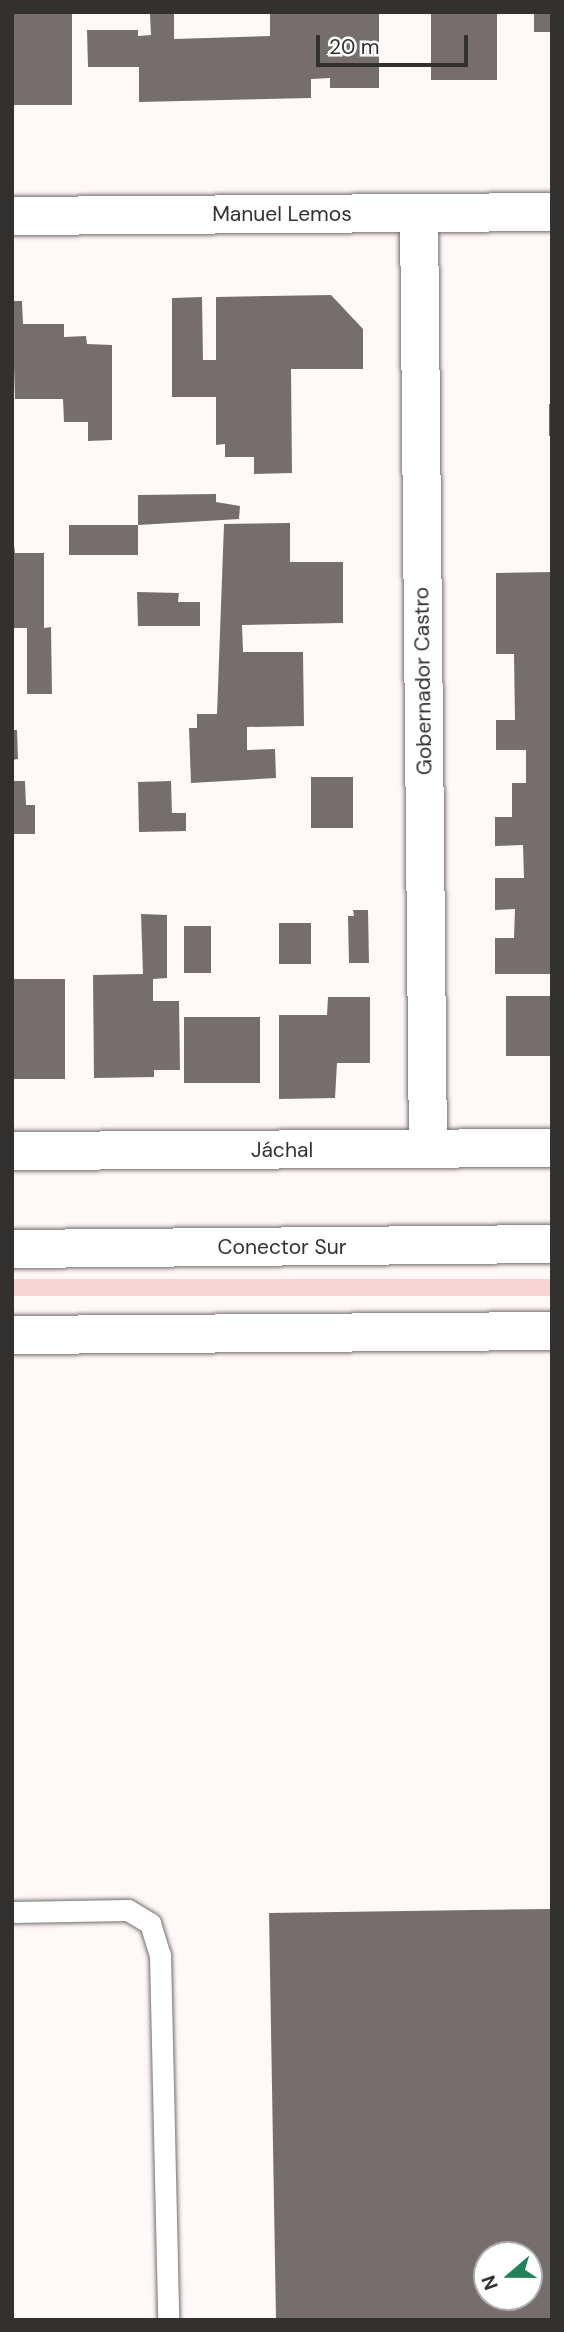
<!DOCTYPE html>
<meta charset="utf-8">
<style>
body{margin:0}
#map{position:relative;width:564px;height:2332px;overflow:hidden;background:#fff8f8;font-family:"DM Sans",sans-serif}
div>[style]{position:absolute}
.green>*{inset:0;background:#f6d4d3;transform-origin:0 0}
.building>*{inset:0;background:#756e6d;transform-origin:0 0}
.roads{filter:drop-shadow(0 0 2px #756e6d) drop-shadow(0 0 2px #756e6d)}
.service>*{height:21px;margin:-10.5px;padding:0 10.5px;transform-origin:10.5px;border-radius:10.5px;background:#fff}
.minor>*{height:38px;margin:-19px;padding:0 19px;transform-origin:19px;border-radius:19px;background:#fff}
.tertiary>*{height:38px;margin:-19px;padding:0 19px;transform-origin:19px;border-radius:19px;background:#fff}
.primary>*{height:38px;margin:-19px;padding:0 19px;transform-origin:19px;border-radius:19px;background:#fff}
span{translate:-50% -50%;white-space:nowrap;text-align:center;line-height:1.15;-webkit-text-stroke:7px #fff;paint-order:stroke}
.street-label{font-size:21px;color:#333030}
.frame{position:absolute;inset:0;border:14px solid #333030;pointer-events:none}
.north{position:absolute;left:473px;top:2241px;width:70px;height:70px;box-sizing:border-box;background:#fff;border:2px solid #adacac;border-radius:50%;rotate:250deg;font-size:19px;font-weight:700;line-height:28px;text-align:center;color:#333030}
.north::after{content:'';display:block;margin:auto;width:24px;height:32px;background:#218158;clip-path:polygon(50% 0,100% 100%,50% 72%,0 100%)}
.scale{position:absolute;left:316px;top:35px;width:152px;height:32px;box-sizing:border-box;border:4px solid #333030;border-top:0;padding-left:9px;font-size:21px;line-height:24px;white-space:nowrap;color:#333030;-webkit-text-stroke:5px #fff;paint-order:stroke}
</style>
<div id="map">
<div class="green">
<i style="left:552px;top:1279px;width:17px;height:540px;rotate:90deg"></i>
</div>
<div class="building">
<i style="left:12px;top:12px;width:60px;height:93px"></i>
<i style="clip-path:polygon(270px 12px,379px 12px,379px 88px,330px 88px,330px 78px,311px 79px,311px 98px,139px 102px,139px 67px,88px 67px,87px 30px,138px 30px,138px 36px,151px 35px,150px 14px,174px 13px,174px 39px,270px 36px)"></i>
<i style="left:431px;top:12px;width:66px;height:68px"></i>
<i style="left:534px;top:12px;width:18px;height:20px"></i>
<i style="clip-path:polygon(331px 295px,363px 329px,363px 369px,291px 369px,292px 473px,254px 474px,254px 457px,225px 457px,225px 444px,216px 445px,216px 397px,172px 397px,172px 298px,202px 297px,203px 360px,216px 360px,216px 297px)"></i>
<i style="clip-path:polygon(12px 301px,22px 301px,23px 324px,64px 324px,64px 337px,86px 336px,87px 344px,112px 345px,112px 440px,88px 441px,88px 422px,64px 422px,63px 399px,15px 399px)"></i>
<i style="left:549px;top:404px;width:3px;height:32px"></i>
<i style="clip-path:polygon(216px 494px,216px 502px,240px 506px,239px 519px,138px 525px,138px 495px)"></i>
<i style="clip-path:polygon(290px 523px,290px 562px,343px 562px,343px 623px,242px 625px,243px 652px,303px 652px,304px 726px,247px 727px,247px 750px,275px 749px,276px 778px,191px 783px,189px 728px,197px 728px,197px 714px,217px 714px,224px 524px)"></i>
<i style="left:138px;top:525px;width:30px;height:69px;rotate:90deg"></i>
<i style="clip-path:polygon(12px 528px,15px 553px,44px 553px,44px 628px,51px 627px,52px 694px,27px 694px,27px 628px,12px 628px)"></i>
<i style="clip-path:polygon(552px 572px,552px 974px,495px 974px,495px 938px,514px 938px,515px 909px,495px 910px,495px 878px,524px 878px,523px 845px,495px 846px,495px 817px,512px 817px,512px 783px,526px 783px,526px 750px,496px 750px,496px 720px,515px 720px,514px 654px,496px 654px,496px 573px)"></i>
<i style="clip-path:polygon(137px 592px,179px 593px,178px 602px,200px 602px,200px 626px,138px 626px)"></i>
<i style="clip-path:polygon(12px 730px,17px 730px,18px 759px,12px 760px)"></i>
<i style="left:353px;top:777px;width:51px;height:42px;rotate:90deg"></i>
<i style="clip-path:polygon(12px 781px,25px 781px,26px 805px,35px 805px,35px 834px,12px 834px)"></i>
<i style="clip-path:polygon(171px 781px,172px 813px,186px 813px,186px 831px,139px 832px,138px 782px)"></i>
<i style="clip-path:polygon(353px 910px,368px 910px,369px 963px,349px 963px,348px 916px,354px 916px)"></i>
<i style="clip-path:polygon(141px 914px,167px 915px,167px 978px,153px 979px,153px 1001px,179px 1001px,180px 1070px,154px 1070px,154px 1077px,94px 1078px,93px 975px,143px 974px)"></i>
<i style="left:279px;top:923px;width:32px;height:41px"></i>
<i style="left:211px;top:926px;width:47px;height:27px;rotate:90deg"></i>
<i style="left:12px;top:979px;width:53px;height:100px"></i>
<i style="left:552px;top:996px;width:60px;height:46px;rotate:90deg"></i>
<i style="clip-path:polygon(328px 997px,370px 997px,370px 1063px,337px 1063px,335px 1098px,279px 1099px,279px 1015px,327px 1015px)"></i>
<i style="left:184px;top:1017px;width:76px;height:66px"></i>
<i style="clip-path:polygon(evenodd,552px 1909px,552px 2320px,276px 2320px,269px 1913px,552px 1909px,487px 2255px,529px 2255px,529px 2297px,487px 2297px,487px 2255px)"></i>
</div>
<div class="roads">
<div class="service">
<i style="left:12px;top:1912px;width:116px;rotate:-1deg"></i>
<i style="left:128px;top:1910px;width:26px;rotate:31deg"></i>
<i style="left:150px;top:1923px;width:34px;rotate:73deg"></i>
<i style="left:160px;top:1955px;width:365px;rotate:88.7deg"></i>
</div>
<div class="minor">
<i style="left:419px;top:213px;width:936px;rotate:89.45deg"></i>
<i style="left:12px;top:1151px;width:540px;rotate:-0.32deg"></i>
</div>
<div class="tertiary">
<i style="left:12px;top:216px;width:540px;rotate:-0.42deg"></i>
</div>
<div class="primary">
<i style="left:12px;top:1249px;width:540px;rotate:-0.53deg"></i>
<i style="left:12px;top:1335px;width:540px;rotate:-0.42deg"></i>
</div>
</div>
<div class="street-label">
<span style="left:282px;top:214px">Manuel Lemos</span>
<span style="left:423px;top:681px;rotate:-91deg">Gobernador Castro</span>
<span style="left:282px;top:1150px">Jáchal</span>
<span style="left:282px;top:1247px">Conector Sur</span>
</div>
<div class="frame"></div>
<div class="north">N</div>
<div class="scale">20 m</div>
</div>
